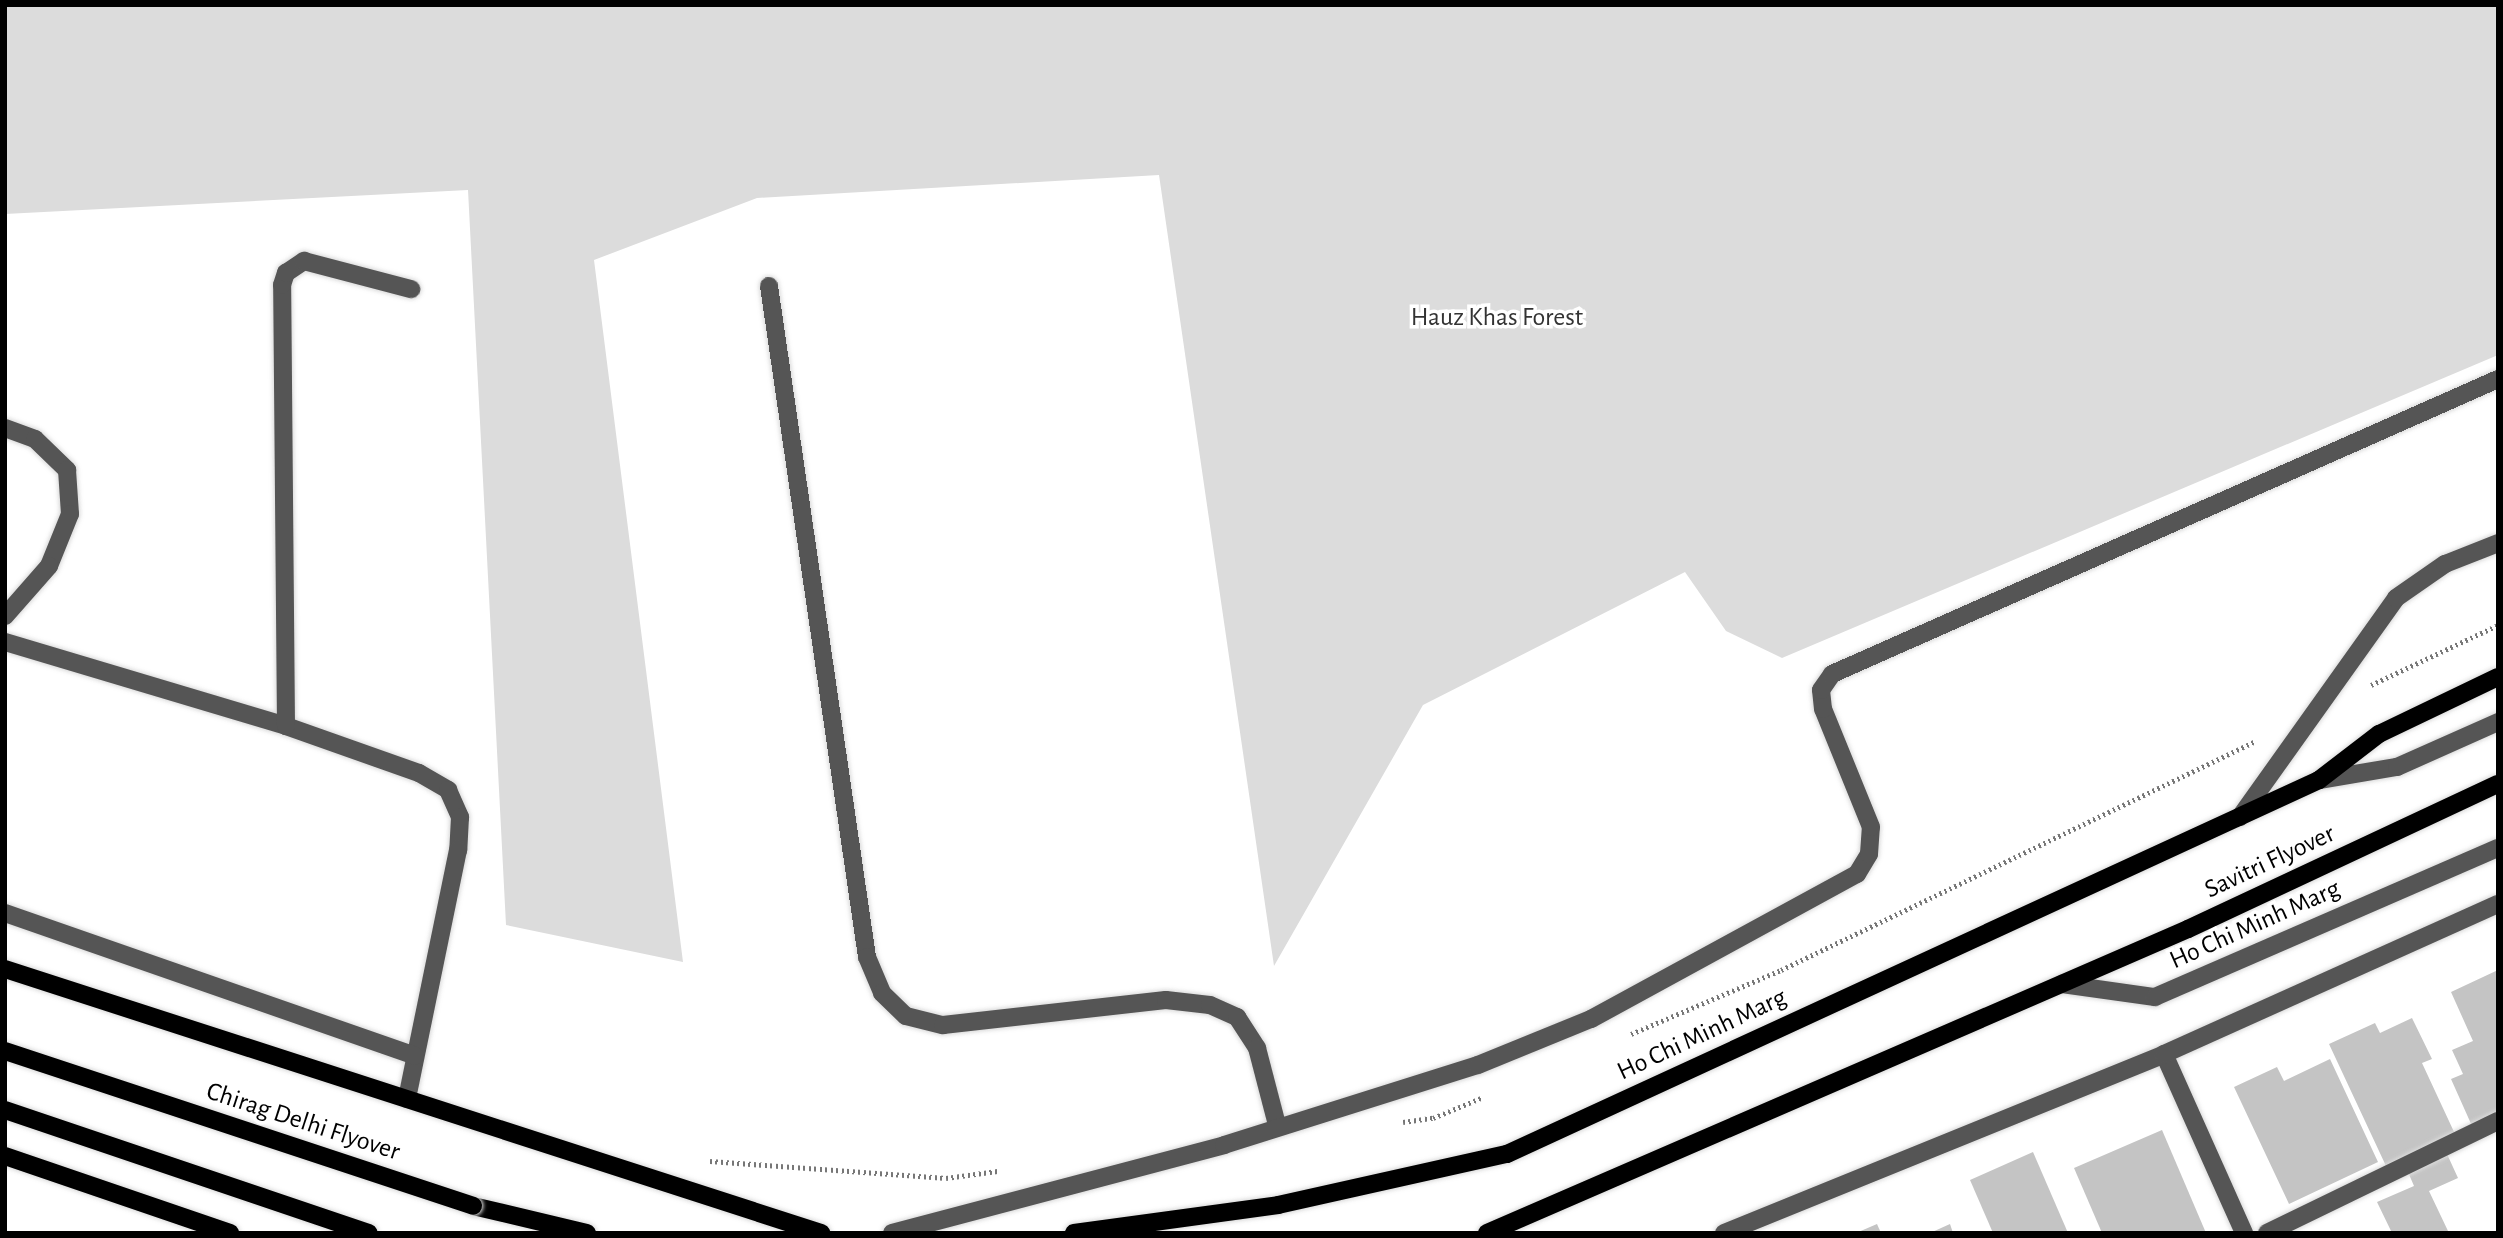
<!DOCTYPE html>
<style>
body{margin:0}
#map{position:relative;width:2503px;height:1238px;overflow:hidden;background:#fff;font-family:"Alegreya Sans",sans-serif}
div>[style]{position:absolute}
.green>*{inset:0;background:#dcdcdc}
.building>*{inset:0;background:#c4c4c4}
.path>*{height:4.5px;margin-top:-2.25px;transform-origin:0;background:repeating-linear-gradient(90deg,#777 0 2px,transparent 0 5.5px)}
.roads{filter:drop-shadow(0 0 2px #dbdbdb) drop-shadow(0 0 2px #dbdbdb)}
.minor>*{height:18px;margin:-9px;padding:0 9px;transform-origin:9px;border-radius:9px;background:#555}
.major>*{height:18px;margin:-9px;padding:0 9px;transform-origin:9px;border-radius:9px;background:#000}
.bridges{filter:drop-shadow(0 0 2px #dbdbdb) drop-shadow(0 0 2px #dbdbdb)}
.major-bridge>*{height:18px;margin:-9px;padding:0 9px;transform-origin:9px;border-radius:9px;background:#000}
span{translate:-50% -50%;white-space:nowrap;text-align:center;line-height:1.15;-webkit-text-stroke:7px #fff;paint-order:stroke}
.park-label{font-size:26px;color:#333}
.street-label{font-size:26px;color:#000}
.frame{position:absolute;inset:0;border:7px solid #000;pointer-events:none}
</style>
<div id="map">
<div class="green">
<i style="clip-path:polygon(5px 5px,2498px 5px,2498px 355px,1782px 658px,1726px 631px,1685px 572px,1423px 705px,1274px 966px,1159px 175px,757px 198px,594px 260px,683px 962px,506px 925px,468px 190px,5px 214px)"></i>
</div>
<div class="building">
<i style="clip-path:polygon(2498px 970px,2498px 1114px,2472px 1126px,2451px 1079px,2463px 1074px,2452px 1050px,2473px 1041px,2451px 992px)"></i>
<i style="clip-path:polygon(2412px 1018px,2432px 1059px,2422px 1063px,2455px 1134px,2386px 1166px,2329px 1044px,2375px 1023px,2380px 1033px)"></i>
<i style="clip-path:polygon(2330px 1059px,2378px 1162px,2289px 1204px,2234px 1087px,2277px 1067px,2284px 1081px)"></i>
<i style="clip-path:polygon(2162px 1130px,2206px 1233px,2102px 1233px,2074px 1168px)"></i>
<i style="clip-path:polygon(2033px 1152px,2068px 1233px,1993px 1233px,1970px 1180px)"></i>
<i style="clip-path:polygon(2447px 1154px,2458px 1178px,2429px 1191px,2448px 1231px,2392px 1233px,2377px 1202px,2414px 1186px,2408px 1172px)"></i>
<i style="clip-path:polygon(1877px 1224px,1881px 1233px,1856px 1233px)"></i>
<i style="clip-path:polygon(1950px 1224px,1953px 1233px,1930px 1233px)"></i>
</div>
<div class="path">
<i style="left:2371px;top:685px;width:140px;rotate:-25.3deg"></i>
<i style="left:1631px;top:1034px;width:163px;rotate:-23.1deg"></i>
<i style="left:1781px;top:970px;width:527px;rotate:-25.74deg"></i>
<i style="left:1403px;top:1122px;width:30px;rotate:-8deg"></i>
<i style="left:1433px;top:1118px;width:52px;rotate:-22.6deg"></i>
<i style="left:710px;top:1161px;width:237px;rotate:4.1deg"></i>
<i style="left:946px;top:1178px;width:52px;rotate:-7.7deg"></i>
</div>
<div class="roads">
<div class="minor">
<i style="left:769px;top:286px;width:678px;rotate:81.69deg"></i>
<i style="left:867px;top:957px;width:39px;rotate:67deg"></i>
<i style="left:882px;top:993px;width:33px;rotate:44deg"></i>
<i style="left:906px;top:1016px;width:38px;rotate:14deg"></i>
<i style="left:943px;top:1025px;width:224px;rotate:-6.4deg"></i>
<i style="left:1166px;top:1000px;width:44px;rotate:6.5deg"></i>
<i style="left:1210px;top:1005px;width:30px;rotate:24deg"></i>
<i style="left:1237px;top:1017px;width:37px;rotate:57deg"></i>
<i style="left:1257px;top:1048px;width:80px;rotate:75.4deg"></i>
<i style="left:5px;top:428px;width:32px;rotate:20deg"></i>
<i style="left:35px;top:439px;width:45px;rotate:44.1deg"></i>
<i style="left:67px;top:470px;width:44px;rotate:86.1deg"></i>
<i style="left:70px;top:514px;width:56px;rotate:112deg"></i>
<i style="left:49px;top:566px;width:67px;rotate:131.3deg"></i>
<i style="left:5px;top:642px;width:293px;rotate:16.6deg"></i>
<i style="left:286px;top:726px;width:141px;rotate:19.5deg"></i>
<i style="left:419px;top:773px;width:34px;rotate:30deg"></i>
<i style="left:448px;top:790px;width:30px;rotate:66deg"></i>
<i style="left:460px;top:817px;width:33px;rotate:93deg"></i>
<i style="left:458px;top:850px;width:254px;rotate:101.6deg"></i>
<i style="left:286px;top:726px;width:441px;rotate:-90.5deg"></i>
<i style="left:282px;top:285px;width:13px;rotate:-72deg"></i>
<i style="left:286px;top:273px;width:22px;rotate:-34deg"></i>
<i style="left:304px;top:261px;width:111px;rotate:14.7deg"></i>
<i style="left:2319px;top:780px;width:79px;rotate:-9.5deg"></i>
<i style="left:2397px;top:767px;width:111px;rotate:-24deg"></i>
<i style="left:2240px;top:817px;width:269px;rotate:-54.5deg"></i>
<i style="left:2396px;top:598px;width:60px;rotate:-34.8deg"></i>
<i style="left:2445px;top:564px;width:57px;rotate:-21.6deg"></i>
<i style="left:5px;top:913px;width:434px;rotate:19.2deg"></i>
<i style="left:2062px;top:984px;width:94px;rotate:8deg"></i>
<i style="left:2155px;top:997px;width:374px;rotate:-23.5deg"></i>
<i style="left:2164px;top:1054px;width:196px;rotate:65.9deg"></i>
<i style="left:892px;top:1233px;width:343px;rotate:-14.8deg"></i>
<i style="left:1224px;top:1145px;width:266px;rotate:-17.5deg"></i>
<i style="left:1478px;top:1065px;width:122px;rotate:-22.2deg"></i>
<i style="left:1591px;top:1019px;width:303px;rotate:-28.6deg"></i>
<i style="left:1857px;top:874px;width:23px;rotate:-59deg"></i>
<i style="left:1869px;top:854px;width:27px;rotate:-86deg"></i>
<i style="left:1871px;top:827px;width:127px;rotate:-112.1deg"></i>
<i style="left:1823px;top:709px;width:19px;rotate:-96deg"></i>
<i style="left:1821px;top:690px;width:19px;rotate:-55deg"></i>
<i style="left:1832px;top:674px;width:728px;rotate:-23.89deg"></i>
<i style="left:1724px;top:1233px;width:475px;rotate:-22.1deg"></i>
<i style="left:2164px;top:1054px;width:366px;rotate:-24.2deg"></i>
<i style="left:2267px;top:1233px;width:257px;rotate:-25.9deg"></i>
</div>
<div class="major">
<i style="left:5px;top:969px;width:858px;rotate:17.93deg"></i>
<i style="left:5px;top:1156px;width:238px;rotate:18.9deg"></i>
<i style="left:473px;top:1206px;width:117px;rotate:13.3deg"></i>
<i style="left:1074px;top:1233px;width:206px;rotate:-7.8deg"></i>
<i style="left:1278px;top:1205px;width:235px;rotate:-12.6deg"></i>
<i style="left:1507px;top:1154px;width:894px;rotate:-24.73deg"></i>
<i style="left:2319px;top:780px;width:76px;rotate:-37.5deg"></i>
<i style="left:2379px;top:734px;width:132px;rotate:-25.6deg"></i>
<i style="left:1487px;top:1233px;width:764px;rotate:-23.44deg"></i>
<i style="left:2188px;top:929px;width:342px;rotate:-25.1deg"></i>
</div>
</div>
<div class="bridges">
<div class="major-bridge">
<i style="left:5px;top:1051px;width:493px;rotate:18.3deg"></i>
<i style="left:5px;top:1110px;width:384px;rotate:18.7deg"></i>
</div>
</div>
<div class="park-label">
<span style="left:1497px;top:318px">Hauz Khas Forest</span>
</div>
<div class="street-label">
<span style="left:2270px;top:862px;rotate:-25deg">Savitri Flyover</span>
<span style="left:2255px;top:925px;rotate:-24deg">Ho Chi Minh Marg</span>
<span style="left:1702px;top:1035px;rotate:-25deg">Ho Chi Minh Marg</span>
<span style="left:303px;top:1122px;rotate:18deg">Chirag Delhi Flyover</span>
</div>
<div class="frame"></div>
</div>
